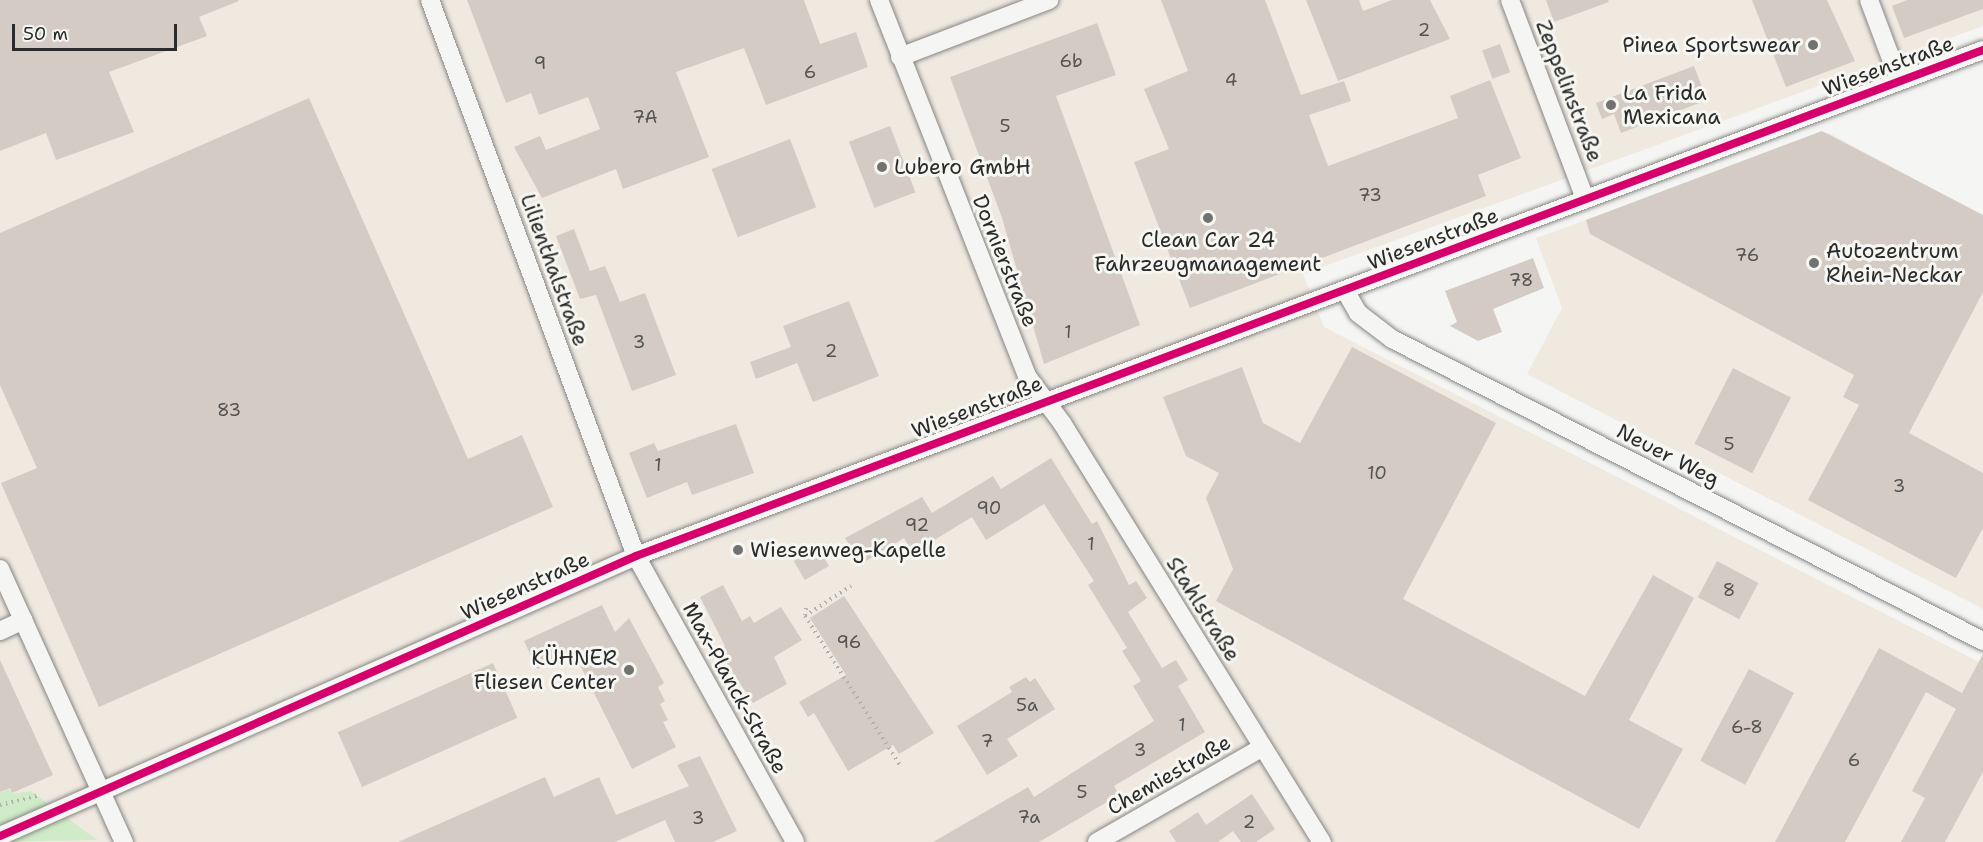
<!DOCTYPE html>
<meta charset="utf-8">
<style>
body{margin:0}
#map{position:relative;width:1983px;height:842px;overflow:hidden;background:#f5f5f3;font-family:"Shantell Sans",sans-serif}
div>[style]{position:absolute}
.built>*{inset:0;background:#f0e9e0}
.green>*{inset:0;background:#d0ebc7}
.building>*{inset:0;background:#d4ccc4;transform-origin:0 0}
.path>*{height:4px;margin-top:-2px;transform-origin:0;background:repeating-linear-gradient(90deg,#b0b0af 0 1.5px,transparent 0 6px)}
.roads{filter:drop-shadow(0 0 2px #868685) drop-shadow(0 0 2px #868685)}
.street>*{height:18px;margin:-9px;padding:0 9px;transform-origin:9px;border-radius:9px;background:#f5f5f3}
.cycleway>*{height:8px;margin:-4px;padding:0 4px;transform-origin:4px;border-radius:4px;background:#d6006c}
.dots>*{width:16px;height:16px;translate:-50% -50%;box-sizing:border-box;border:3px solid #f6f6f2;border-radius:50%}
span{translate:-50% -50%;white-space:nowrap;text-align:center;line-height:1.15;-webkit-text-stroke:6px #f6f6f2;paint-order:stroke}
.number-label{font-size:18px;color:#555351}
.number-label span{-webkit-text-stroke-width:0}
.poi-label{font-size:21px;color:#2b2b2b}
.right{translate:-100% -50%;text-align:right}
.left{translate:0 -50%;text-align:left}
.street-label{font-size:21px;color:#2b2b2b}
.scale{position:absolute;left:12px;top:24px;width:165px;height:27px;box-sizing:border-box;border:3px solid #2b2b2b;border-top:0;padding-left:8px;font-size:18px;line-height:21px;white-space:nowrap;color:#2b2b2b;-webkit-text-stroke:4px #f6f6f2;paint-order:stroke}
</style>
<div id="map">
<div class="built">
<i style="clip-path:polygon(0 0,1983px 0,1983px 26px,1303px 274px,1324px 327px,1983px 664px,1983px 842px,0 842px)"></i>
<i style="clip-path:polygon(1829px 133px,1983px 216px,1983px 609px,1527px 374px,1562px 308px,1536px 238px)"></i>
</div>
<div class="green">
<i style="clip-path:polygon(9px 789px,12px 794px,31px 791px,97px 840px,0 842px,0 793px)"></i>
</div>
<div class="building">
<i style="clip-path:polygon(0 0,238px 0,239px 1px,199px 17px,207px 36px,109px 72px,134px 132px,56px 160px,46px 133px,0 151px)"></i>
<i style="clip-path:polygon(467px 0,804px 0,820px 44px,856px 32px,868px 67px,766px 105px,744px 48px,676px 72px,709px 157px,623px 189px,616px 169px,542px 198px,514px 147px,540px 136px,546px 150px,600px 129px,588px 97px,539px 115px,531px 93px,506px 103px)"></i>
<i style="clip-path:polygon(1161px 0,1265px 0,1301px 95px,1344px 81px,1351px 101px,1309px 115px,1328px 166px,1458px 118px,1450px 96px,1490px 80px,1521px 158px,1478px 175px,1486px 196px,1190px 308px,1134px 162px,1169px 149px,1144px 89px,1188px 71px)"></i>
<i style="clip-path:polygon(1306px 0,1359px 0,1363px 11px,1392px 0,1430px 0,1450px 39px,1338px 81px)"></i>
<i style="clip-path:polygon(1546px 0,1608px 0,1609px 2px,1554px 22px)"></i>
<i style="clip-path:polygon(1752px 0,1827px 0,1855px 61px,1786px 87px)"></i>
<i style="clip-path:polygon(1907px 0,1983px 0,1983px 9px,1904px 38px,1892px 6px)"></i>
<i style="clip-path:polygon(1097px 23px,1116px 75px,1056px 96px,1140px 325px,1044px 364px,1002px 218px,950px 77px)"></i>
<i style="left:1500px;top:44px;width:30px;height:19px;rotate:70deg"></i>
<i style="clip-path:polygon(1694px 66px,1707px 100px,1621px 133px,1614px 114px,1602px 119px,1596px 103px)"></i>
<i style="clip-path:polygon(309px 98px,468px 459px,522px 435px,553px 507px,99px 707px,1px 483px,37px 468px,0 385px,0 233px)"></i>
<i style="left:890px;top:126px;width:71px;height:44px;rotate:69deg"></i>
<i style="clip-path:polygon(1822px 131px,1983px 215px,1983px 292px,1909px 433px,1983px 473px,1983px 528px,1956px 578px,1808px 500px,1859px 405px,1843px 397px,1854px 375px,1590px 234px,1586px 220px)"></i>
<i style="left:790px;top:139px;width:73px;height:84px;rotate:69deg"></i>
<i style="clip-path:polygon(574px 229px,590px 271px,605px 266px,620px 302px,645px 293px,676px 375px,632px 391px,596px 295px,580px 299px,556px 236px)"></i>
<i style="clip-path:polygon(1533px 258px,1544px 288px,1493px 309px,1502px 332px,1478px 341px,1450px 326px,1457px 322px,1445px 291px)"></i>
<i style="clip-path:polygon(849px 301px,879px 376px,813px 402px,797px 363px,756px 379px,750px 362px,791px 347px,783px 326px)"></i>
<i style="clip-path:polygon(1352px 347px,1496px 423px,1403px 599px,1585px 696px,1653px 575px,1694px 598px,1629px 720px,1683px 749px,1639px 829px,1216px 601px,1233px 569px,1206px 498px,1219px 473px,1186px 456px,1163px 397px,1242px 367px,1263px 423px,1300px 443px)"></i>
<i style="left:1733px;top:368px;width:65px;height:85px;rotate:27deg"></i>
<i style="clip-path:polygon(736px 424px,754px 473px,692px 495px,687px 482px,647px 498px,629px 453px,654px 443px,658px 451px)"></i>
<i style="clip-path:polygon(1051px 458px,1092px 524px,1097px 521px,1129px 585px,1136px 581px,1147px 598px,1128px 612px,1162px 668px,1176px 660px,1188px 680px,1178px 686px,1205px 732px,1114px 786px,1119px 795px,1039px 842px,933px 842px,1028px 787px,1034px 797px,1154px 721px,1133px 686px,1141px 681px,1122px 651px,1127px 648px,1088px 585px,1094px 581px,1044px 504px,986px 540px,972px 517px,913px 553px,904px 538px,861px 564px,845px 538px,922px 497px,932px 513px,993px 476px,1001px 489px)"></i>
<i style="left:818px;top:547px;width:22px;height:28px;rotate:60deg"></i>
<i style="left:1717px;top:561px;width:47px;height:41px;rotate:28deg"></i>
<i style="clip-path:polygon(723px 585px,742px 621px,750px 616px,754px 623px,781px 607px,802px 640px,774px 657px,787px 684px,753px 703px,718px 650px,725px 646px,700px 597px)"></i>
<i style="clip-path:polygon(844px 596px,934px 733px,899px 754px,893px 745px,848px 771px,814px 713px,808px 717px,799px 702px,846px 675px,810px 618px)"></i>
<i style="clip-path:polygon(602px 605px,615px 632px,629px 618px,664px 683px,658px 687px,665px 701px,660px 704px,668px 720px,663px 722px,676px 747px,632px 769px,576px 657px,537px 669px,524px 641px)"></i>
<i style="clip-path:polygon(1879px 648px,1962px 693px,1983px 654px,1983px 772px,1945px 842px,1901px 842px,1925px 798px,1912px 791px,1956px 709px,1926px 692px,1845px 842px,1775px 842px)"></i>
<i style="clip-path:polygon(0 660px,53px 775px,12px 793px,10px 788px,0 792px)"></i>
<i style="left:493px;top:663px;width:60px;height:170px;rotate:66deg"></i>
<i style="left:1749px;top:669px;width:51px;height:104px;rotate:28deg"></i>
<i style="clip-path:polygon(1026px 677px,1030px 682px,1035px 678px,1055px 709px,1007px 739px,1018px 756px,987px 775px,957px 726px,1012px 692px,1009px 687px)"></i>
<i style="clip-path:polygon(700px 756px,737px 831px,713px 842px,675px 842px,665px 820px,615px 842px,398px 842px,545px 777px,554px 797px,599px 777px,616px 815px,689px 786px,677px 765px)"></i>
<i style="clip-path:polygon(1252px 794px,1275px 829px,1256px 842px,1241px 842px,1233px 831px,1218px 842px,1176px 842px,1169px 831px,1198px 812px,1206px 825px)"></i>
</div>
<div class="path">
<i style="left:806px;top:608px;width:8px;rotate:97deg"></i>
<i style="left:805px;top:616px;width:177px;rotate:57.5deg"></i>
<i style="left:805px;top:616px;width:55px;rotate:-33.1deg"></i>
<i style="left:0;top:805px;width:41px;rotate:-14deg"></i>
</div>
<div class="roads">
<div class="street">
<i style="left:430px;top:0;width:593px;rotate:69.67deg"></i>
<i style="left:636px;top:556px;width:327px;rotate:60.9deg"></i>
<i style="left:879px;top:0;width:404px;rotate:68.5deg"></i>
<i style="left:1027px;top:376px;width:59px;rotate:53.3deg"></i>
<i style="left:1062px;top:423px;width:493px;rotate:58.2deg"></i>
<i style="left:1510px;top:0;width:212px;rotate:69.3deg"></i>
<i style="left:1869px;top:0;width:85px;rotate:69.4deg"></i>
<i style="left:900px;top:57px;width:160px;rotate:-20.9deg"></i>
<i style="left:1346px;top:292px;width:24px;rotate:60deg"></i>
<i style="left:1358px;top:313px;width:43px;rotate:37.4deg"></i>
<i style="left:1392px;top:339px;width:664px;rotate:27.07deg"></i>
<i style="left:0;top:569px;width:300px;rotate:65.6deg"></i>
<i style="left:0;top:631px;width:26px;rotate:-25deg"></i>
<i style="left:0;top:836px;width:695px;rotate:-23.76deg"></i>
<i style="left:636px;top:556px;width:1439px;rotate:-20.59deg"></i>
<i style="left:1097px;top:842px;width:191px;rotate:-29.8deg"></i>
</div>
</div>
<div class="cycleway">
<i style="left:0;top:836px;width:695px;rotate:-23.76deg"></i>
<i style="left:636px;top:556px;width:1439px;rotate:-20.59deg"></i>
</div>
<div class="dots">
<i style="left:1813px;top:45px;background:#727271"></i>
<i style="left:1611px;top:105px;background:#727271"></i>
<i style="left:882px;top:167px;background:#727271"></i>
<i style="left:1208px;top:218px;background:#727271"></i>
<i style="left:1814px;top:263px;background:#727271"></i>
<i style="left:738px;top:550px;background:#727271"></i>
<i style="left:629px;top:670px;background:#727271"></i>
</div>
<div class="number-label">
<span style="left:1424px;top:30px">2</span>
<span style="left:1071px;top:61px">6b</span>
<span style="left:540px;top:63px">9</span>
<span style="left:810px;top:72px">6</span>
<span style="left:1231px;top:80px">4</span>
<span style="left:645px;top:117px">7A</span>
<span style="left:1005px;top:126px">5</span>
<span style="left:1370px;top:195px">73</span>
<span style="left:1747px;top:255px">76</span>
<span style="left:1521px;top:280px">78</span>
<span style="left:1068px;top:332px">1</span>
<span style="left:639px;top:342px">3</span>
<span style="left:831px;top:351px">2</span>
<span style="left:229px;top:410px">83</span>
<span style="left:1729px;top:444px">5</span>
<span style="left:658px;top:465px">1</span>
<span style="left:1377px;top:473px">10</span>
<span style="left:1899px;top:486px">3</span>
<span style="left:989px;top:508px">90</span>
<span style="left:917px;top:525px">92</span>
<span style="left:1091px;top:544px">1</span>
<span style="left:1729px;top:590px">8</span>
<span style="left:849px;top:642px">96</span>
<span style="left:1027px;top:705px">5a</span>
<span style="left:1182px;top:725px">1</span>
<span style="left:1747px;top:727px">6-8</span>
<span style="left:987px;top:741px">7</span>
<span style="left:1140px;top:750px">3</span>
<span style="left:1854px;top:760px">6</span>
<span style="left:1082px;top:792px">5</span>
<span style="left:1029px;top:817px">7a</span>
<span style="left:698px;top:818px">3</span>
<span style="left:1249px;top:822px">2</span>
</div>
<div class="poi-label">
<span class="right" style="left:1801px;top:45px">Pinea Sportswear</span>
<span class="left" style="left:1623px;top:105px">La Frida<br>Mexicana</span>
<span class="left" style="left:894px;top:167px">Lubero GmbH</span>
<span style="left:1208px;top:252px">Clean Car 24<br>Fahrzeugmanagement</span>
<span class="left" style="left:1826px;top:263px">Autozentrum<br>Rhein-Neckar</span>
<span class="left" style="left:750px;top:550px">Wiesenweg-Kapelle</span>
<span class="right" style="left:617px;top:670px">KÜHNER<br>Fliesen Center</span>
</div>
<div class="street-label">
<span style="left:1888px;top:66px;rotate:-20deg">Wiesenstraße</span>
<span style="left:1569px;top:91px;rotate:69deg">Zeppelinstraße</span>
<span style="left:1433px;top:239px;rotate:-21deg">Wiesenstraße</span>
<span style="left:1005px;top:261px;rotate:68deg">Dornierstraße</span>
<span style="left:554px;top:270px;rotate:70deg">Lilienthalstraße</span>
<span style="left:977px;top:407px;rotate:-21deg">Wiesenstraße</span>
<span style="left:1668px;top:455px;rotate:27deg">Neuer Weg</span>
<span style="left:525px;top:586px;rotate:-24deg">Wiesenstraße</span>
<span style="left:1203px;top:609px;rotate:58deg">Stahlstraße</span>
<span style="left:735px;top:688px;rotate:61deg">Max-Planck-Straße</span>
<span style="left:1169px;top:775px;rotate:-30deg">Chemiestraße</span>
</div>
<div class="scale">50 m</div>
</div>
